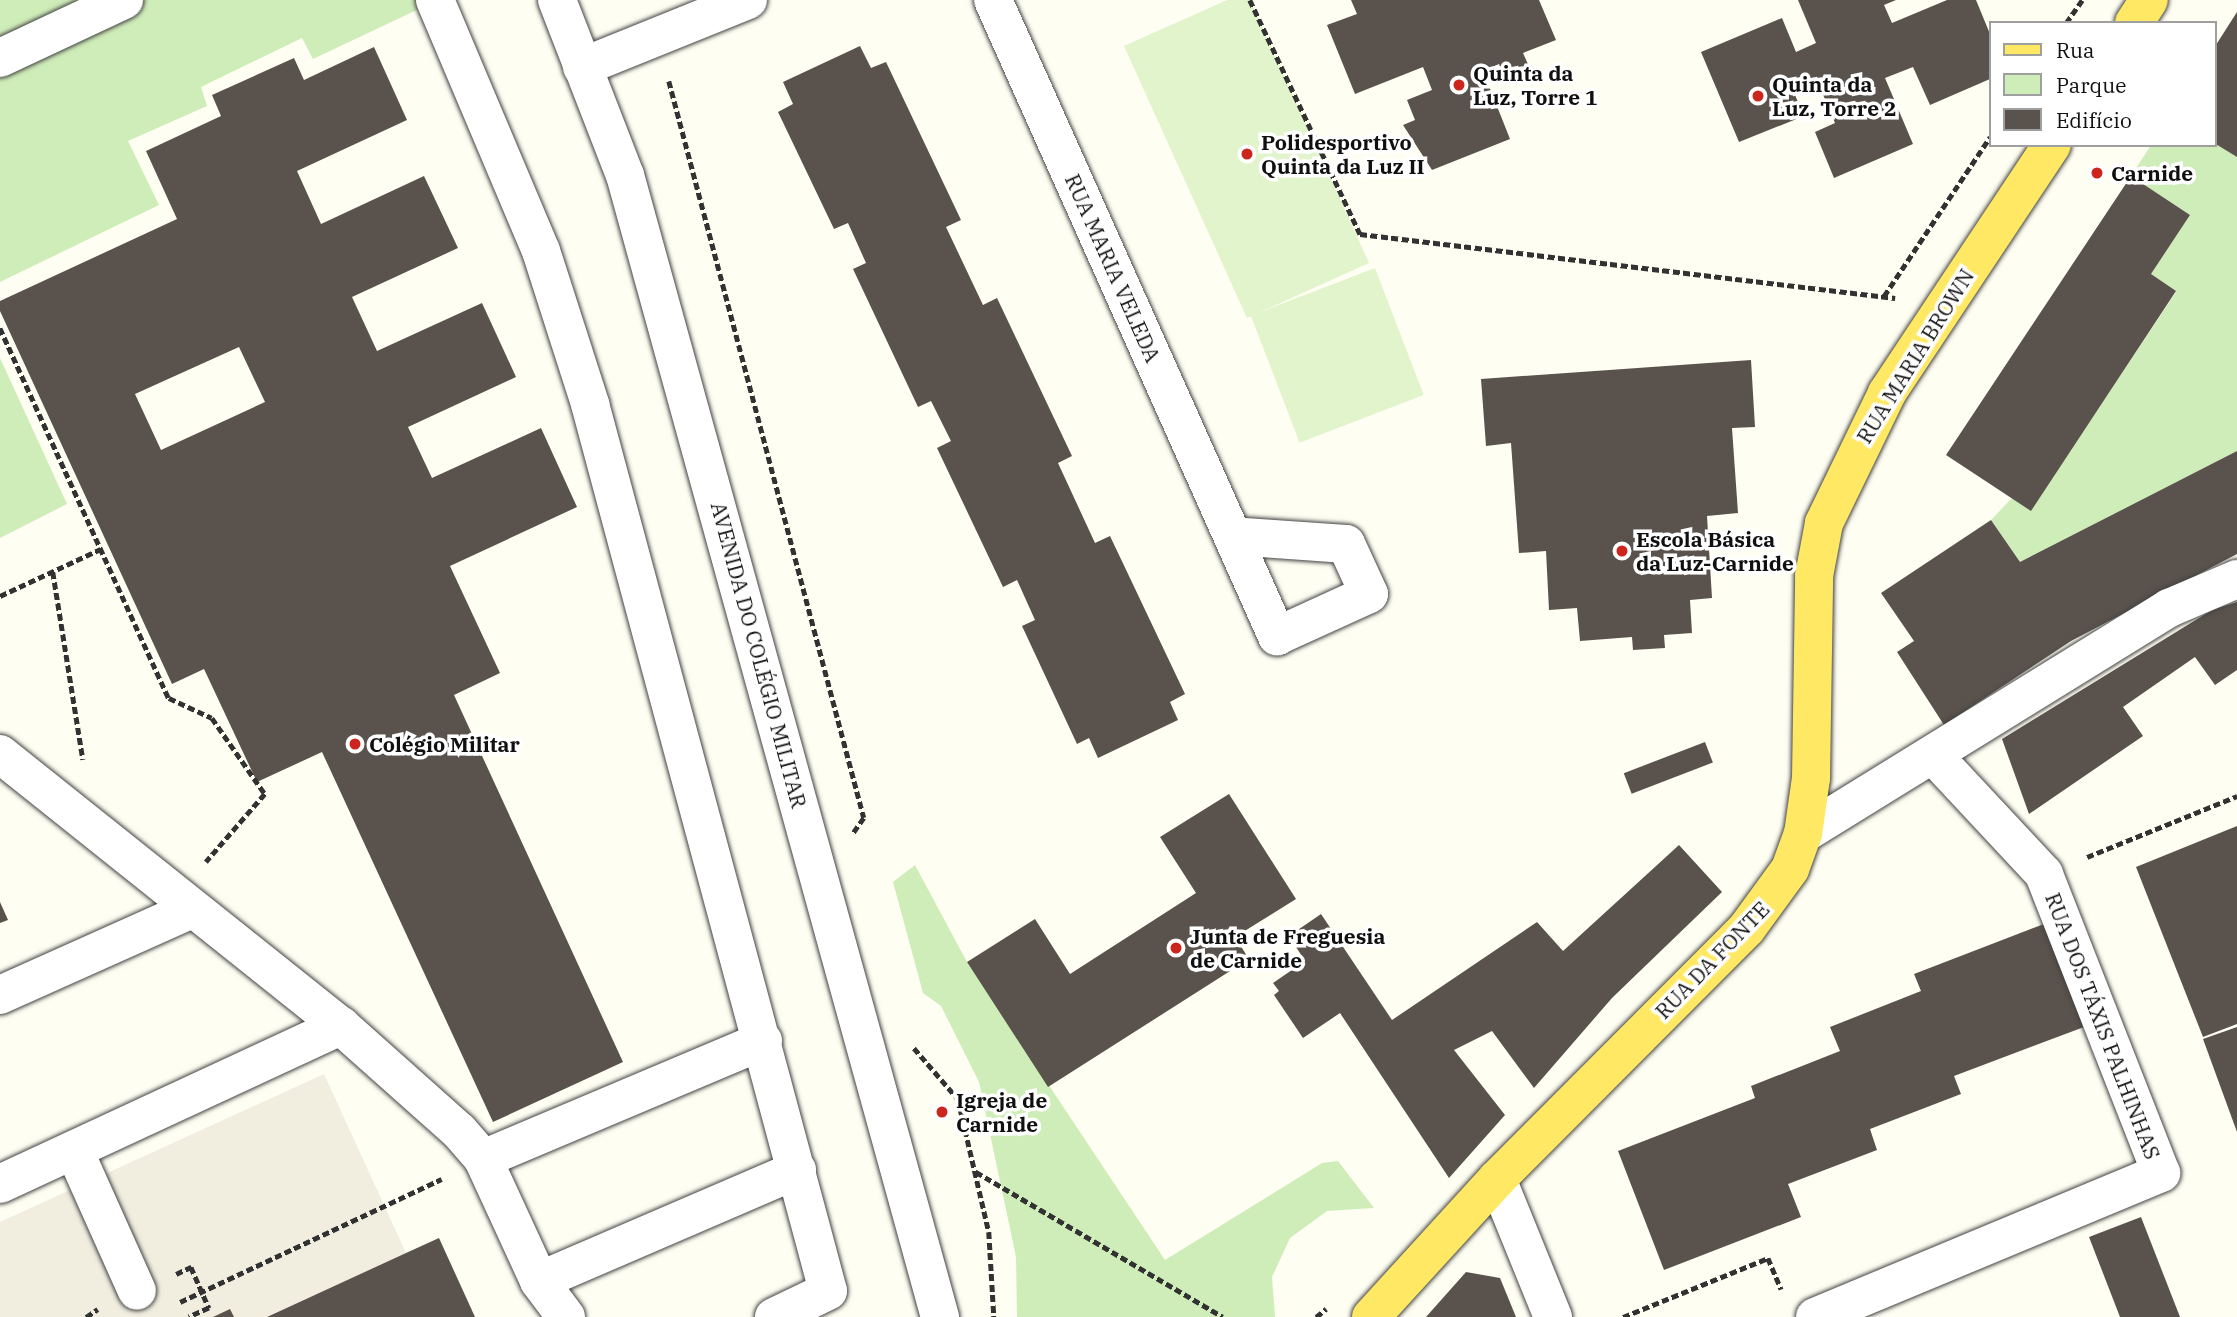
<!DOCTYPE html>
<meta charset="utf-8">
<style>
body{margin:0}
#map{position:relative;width:2237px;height:1317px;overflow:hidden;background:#fffef3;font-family:"IBM Plex Serif",serif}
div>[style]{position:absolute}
.green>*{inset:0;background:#cfedb9}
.pitch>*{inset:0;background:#e2f4cc;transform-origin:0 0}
.plaza>*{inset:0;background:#f1eee0}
.building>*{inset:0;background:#5a524c;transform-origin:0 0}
.path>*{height:4.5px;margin-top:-2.25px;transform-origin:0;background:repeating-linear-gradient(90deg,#323232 0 7px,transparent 0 10.5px)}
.roads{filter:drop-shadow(0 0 2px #434343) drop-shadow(0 0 2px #434343)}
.minor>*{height:38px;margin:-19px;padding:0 19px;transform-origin:19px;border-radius:19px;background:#fff}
.major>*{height:38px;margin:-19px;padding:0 19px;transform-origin:19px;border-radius:19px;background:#ffe863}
.dots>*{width:19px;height:19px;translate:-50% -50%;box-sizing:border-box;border:4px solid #fff;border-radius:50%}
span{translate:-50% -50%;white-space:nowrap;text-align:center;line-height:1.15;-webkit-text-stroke:7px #fff;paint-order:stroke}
.poi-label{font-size:21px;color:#101010;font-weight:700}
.left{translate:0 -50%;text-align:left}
.street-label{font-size:21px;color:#101010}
.legend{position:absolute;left:1989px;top:21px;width:228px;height:126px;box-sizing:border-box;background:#fff;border:2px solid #9f9f9f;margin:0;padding:9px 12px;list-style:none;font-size:21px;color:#101010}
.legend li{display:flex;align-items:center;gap:14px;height:35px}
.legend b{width:35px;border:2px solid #9f9f9f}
</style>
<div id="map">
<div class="green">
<i style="clip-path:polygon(0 0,438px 0,313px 59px,302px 38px,201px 87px,207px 106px,128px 141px,159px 205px,0 282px)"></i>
<i style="clip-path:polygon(2214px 143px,2237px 157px,2237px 451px,2020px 562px,1991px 520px,2012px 498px,2031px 510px,2176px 292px,2151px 274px,2190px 215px,2131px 176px,2151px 145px)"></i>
<i style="clip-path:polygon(0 358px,67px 504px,0 538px)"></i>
<i style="clip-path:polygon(915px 865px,967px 962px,1165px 1260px,1322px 1163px,1338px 1161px,1374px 1208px,1327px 1211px,1290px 1238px,1272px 1277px,1275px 1317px,1017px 1317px,1016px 1257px,979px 1082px,941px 1006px,923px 993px,893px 882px)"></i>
</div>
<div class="pitch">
<i style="clip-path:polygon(1227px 0,1250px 0,1369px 263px,1247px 318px,1124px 46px)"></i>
<i style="left:1375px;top:268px;width:136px;height:133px;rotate:69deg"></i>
</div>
<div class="plaza">
<i style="clip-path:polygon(324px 1074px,406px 1253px,267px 1317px,0 1317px,0 1222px)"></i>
</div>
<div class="building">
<i style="clip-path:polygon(1351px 0,1539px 0,1556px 40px,1523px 53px,1531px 71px,1506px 81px,1499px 64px,1483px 71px,1510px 139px,1432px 170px,1403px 125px,1415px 120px,1407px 100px,1432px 90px,1423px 67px,1355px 94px,1327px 25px,1357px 14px)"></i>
<i style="clip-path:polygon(1798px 0,1896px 0,1884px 5px,1892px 23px,1947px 0,1976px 0,1990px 34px,1990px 79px,1930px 105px,1913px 67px,1885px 78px,1913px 144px,1834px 178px,1815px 132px,1835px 123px,1816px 78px,1792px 88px,1804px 116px,1739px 142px,1701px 52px,1782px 18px,1796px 52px,1816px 43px)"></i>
<i style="clip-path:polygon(2237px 12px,2237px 157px,2214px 143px,2214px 48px)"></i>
<i style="clip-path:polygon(860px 46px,871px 68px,886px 62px,961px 220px,946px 227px,983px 305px,997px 298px,1072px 456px,1058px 463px,1095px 543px,1110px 536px,1185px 694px,1170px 702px,1178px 720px,1098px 758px,1089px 738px,1077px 744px,1022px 626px,1035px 620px,1017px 580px,1003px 587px,937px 448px,951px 441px,931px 401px,918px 407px,853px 269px,866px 263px,848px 223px,834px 229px,778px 112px,793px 104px,783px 82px)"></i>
<i style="clip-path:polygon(evenodd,374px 47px,407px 120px,297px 171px,321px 224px,424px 176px,458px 248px,352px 297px,377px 351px,482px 303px,516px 377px,408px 427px,432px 478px,541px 428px,577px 507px,450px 566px,500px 673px,454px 695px,623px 1062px,493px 1122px,322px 752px,257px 782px,204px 669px,172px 684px,0 311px,0 301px,177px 219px,146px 151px,221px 116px,212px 95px,294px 58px,304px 80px,374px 47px,239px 347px,265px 402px,161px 450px,135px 394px,239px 347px)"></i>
<i style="clip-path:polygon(2131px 176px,2190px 215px,2151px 274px,2176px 291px,2031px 511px,1946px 455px)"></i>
<i style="clip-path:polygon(1751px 360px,1755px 427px,1732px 428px,1738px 513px,1707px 516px,1712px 598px,1690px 600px,1692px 633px,1664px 635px,1665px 648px,1633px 650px,1632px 637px,1580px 641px,1577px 608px,1549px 610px,1546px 551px,1519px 553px,1511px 443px,1486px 446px,1481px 379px)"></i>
<i style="clip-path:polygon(2237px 451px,2237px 554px,2071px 641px,1944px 725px,1897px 652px,1914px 641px,1881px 593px,1991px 520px,2020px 562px)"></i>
<i style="clip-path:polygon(2237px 602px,2237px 670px,2215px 685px,2195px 657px,2123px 707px,2143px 736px,2029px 814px,2002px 739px,2212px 610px)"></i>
<i style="left:1705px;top:742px;width:22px;height:87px;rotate:69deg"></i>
<i style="clip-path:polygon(1229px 794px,1296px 899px,1235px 937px,1249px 959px,1048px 1087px,967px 962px,1035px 919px,1070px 974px,1196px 893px,1160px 837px)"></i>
<i style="clip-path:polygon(2237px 826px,2237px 1024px,2203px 1037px,2136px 867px)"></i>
<i style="clip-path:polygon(1679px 845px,1722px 892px,1612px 998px,1534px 1088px,1492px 1031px,1454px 1050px,1505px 1115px,1449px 1178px,1340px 1013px,1303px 1038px,1274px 995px,1279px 991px,1273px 983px,1305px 961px,1289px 936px,1321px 914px,1392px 1020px,1537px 922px,1563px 951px)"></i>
<i style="clip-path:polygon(0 902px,8px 920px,0 923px)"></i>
<i style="clip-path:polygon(2044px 924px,2084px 1027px,1954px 1076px,1961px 1094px,1870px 1129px,1877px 1150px,1788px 1184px,1801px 1217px,1664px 1270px,1618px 1151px,1755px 1098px,1751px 1086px,1840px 1051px,1830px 1027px,1921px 991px,1914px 974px)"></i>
<i style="clip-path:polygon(2237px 1027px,2237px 1132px,2203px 1039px)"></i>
<i style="clip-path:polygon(2141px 1217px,2180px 1317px,2120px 1317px,2089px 1237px)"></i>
<i style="clip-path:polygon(439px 1238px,475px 1317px,267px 1317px,406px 1253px)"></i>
<i style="clip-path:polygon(1466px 1272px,1500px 1278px,1516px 1317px,1426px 1317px)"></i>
<i style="clip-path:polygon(230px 1309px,234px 1317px,213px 1317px)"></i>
</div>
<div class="path">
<i style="left:1250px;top:0;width:259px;rotate:64.8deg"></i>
<i style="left:1360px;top:234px;width:539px;rotate:6.82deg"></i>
<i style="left:2066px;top:23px;width:28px;rotate:-55deg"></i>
<i style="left:669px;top:81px;width:762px;rotate:75.18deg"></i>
<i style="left:864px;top:818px;width:19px;rotate:125deg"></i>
<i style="left:1884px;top:296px;width:191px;rotate:-56.3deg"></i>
<i style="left:0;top:328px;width:407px;rotate:65.5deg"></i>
<i style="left:169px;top:698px;width:47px;rotate:24.9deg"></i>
<i style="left:212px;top:718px;width:93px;rotate:55.1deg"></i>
<i style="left:265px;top:794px;width:90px;rotate:130.9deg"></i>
<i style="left:53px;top:572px;width:190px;rotate:80.9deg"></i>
<i style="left:0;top:596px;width:111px;rotate:-25deg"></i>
<i style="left:2087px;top:857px;width:162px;rotate:-22.1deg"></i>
<i style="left:914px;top:1048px;width:67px;rotate:49.2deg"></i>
<i style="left:958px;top:1099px;width:137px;rotate:76.9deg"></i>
<i style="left:989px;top:1232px;width:85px;rotate:86.6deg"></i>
<i style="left:976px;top:1172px;width:286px;rotate:30.4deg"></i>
<i style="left:176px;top:1274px;width:17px;rotate:-25deg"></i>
<i style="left:191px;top:1267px;width:45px;rotate:66.3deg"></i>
<i style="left:209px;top:1308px;width:22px;rotate:156deg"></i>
<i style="left:180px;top:1302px;width:289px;rotate:-25.2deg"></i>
<i style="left:86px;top:1317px;width:14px;rotate:-34deg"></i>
<i style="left:1316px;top:1317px;width:13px;rotate:-39deg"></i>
<i style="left:1623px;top:1317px;width:157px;rotate:-22.1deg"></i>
<i style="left:1768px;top:1258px;width:34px;rotate:67deg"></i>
</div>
<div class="roads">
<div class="minor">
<i style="left:435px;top:0;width:272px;rotate:67.1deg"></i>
<i style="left:541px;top:251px;width:161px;rotate:72.2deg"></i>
<i style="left:590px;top:404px;width:918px;rotate:74.98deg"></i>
<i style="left:828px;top:1291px;width:60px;rotate:154.3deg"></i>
<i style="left:557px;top:0;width:188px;rotate:68.8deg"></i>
<i style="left:625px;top:175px;width:1185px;rotate:74.58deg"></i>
<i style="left:993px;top:0;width:697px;rotate:65.94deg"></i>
<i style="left:1277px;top:636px;width:101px;rotate:-24.5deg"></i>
<i style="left:1369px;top:594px;width:55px;rotate:-114.7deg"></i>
<i style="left:1346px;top:544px;width:113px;rotate:-176deg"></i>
<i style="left:0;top:58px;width:137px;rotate:-25.1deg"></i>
<i style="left:582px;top:67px;width:179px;rotate:-22deg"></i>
<i style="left:0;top:754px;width:436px;rotate:38.6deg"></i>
<i style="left:341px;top:1026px;width:158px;rotate:41.7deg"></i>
<i style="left:459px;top:1131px;width:37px;rotate:49deg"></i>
<i style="left:483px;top:1159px;width:134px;rotate:65.3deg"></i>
<i style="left:539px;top:1281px;width:45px;rotate:53.1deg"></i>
<i style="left:1803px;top:834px;width:430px;rotate:-31.7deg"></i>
<i style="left:2169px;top:608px;width:74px;rotate:-23.1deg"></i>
<i style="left:0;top:995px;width:210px;rotate:-24.1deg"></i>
<i style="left:74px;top:1150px;width:154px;rotate:65.9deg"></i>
<i style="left:483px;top:1159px;width:304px;rotate:-22.9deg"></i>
<i style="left:1497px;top:1179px;width:149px;rotate:67.9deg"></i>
<i style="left:0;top:1184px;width:376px;rotate:-24.9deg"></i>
<i style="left:539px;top:1281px;width:281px;rotate:-23.3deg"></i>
<i style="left:1815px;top:1317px;width:375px;rotate:-22.6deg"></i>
<i style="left:2161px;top:1173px;width:321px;rotate:-111.4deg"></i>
<i style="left:2044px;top:874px;width:160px;rotate:-133deg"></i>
</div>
<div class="major">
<i style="left:2134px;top:23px;width:27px;rotate:-57deg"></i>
<i style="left:1371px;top:1317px;width:187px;rotate:-47.6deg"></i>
<i style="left:1497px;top:1179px;width:354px;rotate:-45.1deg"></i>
<i style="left:1747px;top:928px;width:73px;rotate:-53.9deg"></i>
<i style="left:1790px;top:869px;width:37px;rotate:-70deg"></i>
<i style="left:1803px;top:834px;width:57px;rotate:-81.9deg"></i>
<i style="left:1811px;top:778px;width:202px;rotate:-89.1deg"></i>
<i style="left:1814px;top:576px;width:54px;rotate:-79.3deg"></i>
<i style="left:1824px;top:523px;width:144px;rotate:-64.1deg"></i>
<i style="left:1887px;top:393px;width:298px;rotate:-56.4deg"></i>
</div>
</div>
<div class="dots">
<i style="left:1459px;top:85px;background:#cb251d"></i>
<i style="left:1758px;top:96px;background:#cb251d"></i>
<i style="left:1247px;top:154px;background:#cb251d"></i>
<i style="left:2097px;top:173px;background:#cb251d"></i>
<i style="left:1622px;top:551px;background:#cb251d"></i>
<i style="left:355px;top:744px;background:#cb251d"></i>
<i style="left:1176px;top:948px;background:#cb251d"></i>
<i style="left:942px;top:1112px;background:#cb251d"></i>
</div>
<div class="poi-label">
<span class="left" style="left:1473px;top:85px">Quinta da<br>Luz, Torre 1</span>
<span class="left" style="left:1772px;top:96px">Quinta da<br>Luz, Torre 2</span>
<span class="left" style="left:1261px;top:154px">Polidesportivo<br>Quinta da Luz II</span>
<span class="left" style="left:2111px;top:173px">Carnide</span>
<span class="left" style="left:1636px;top:551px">Escola Básica<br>da Luz-Carnide</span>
<span class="left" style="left:369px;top:744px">Colégio Militar</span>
<span class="left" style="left:1190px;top:948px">Junta de Freguesia<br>de Carnide</span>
<span class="left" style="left:956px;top:1112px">Igreja de<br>Carnide</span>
</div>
<div class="street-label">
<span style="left:1113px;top:268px;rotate:66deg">RUA MARIA VELEDA</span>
<span style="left:1915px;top:356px;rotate:-58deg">RUA MARIA BROWN</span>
<span style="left:759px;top:655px;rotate:75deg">AVENIDA DO COLÉGIO MILITAR</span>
<span style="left:1712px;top:960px;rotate:-46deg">RUA DA FONTE</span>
<span style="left:2103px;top:1026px;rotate:69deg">RUA DOS TÁXIS PALHINHAS</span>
</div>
<ul class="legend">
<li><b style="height:9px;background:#ffe863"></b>Rua</li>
<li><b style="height:19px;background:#cfedb9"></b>Parque</li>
<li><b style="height:19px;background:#5a524c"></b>Edifício</li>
</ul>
</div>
